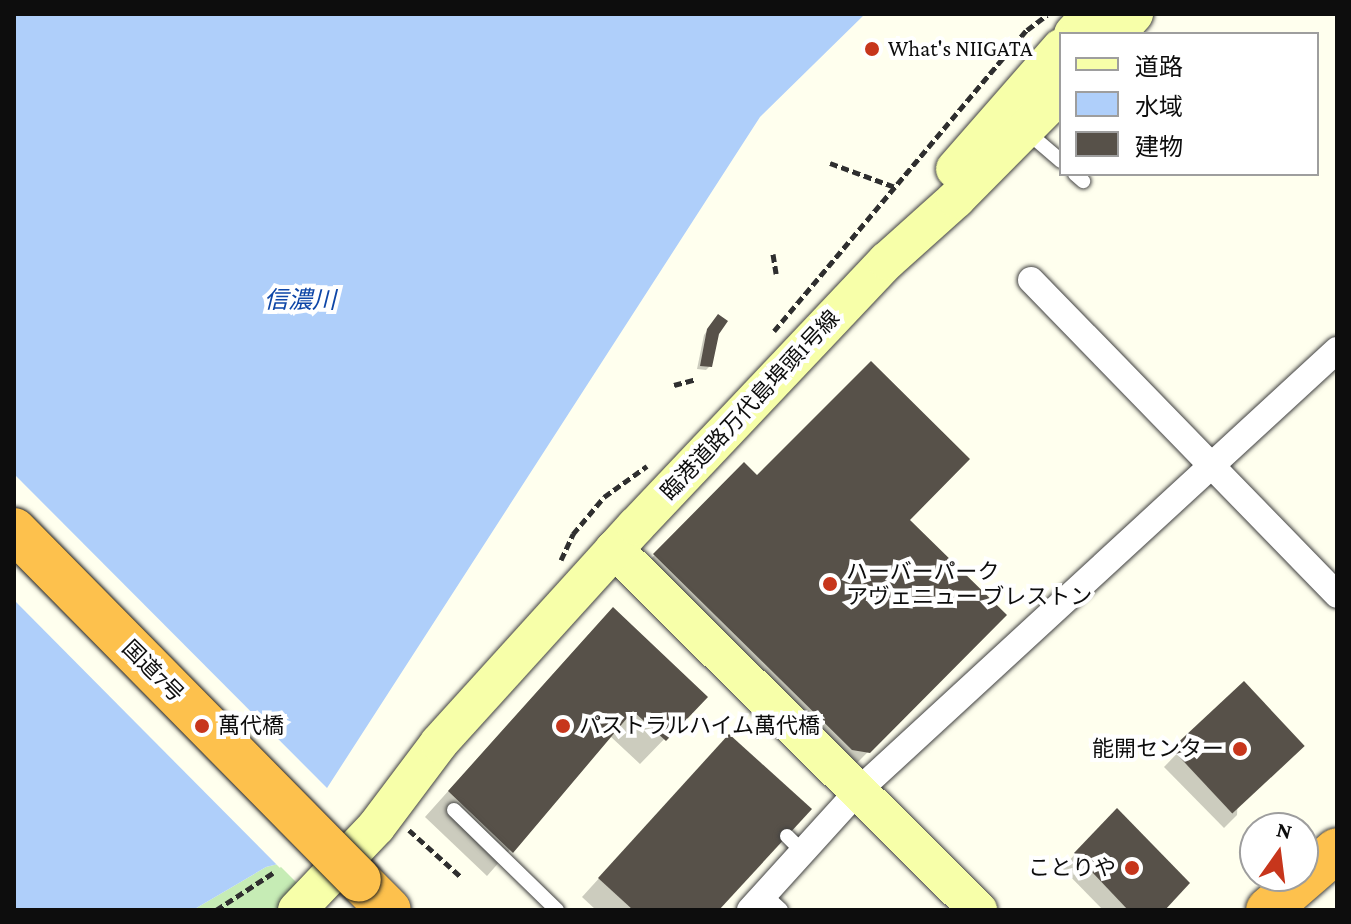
<!DOCTYPE html>
<meta charset="utf-8">
<style>
body{margin:0}
#map{position:relative;width:1351px;height:924px;overflow:hidden;background:#ffe;font-family:"Crimson Pro","Noto Sans JP",serif}
div>[style]{position:absolute}
.green>*{inset:0;background:#c6ecb5}
.water>*{inset:0;background:#afcffa}
.pier>*{inset:0;background:#ffe}
.shadow>*{inset:0;background:#0003}
.building>*{inset:0;background:#575149;transform-origin:0 0}
.path>*{height:5px;margin-top:-2.5px;transform-origin:0;background:repeating-linear-gradient(90deg,#2f2f2f 0 8px,transparent 0 12px)}
.roads{filter:drop-shadow(0 0 2px #404040) drop-shadow(0 0 2px #404040)}
.lane>*{height:14px;margin:-7px;padding:0 7px;transform-origin:7px;border-radius:7px;background:#fff}
.street>*{height:26px;margin:-13px;padding:0 13px;transform-origin:13px;border-radius:13px;background:#fff}
.secondary>*{height:38px;margin:-19px;padding:0 19px;transform-origin:19px;border-radius:19px;background:#f7ffa9}
.highway>*{height:44px;margin:-22px;padding:0 22px;transform-origin:22px;border-radius:22px;background:#fdc14d}
.bridges{filter:drop-shadow(0 0 2px #1e1e1e) drop-shadow(0 0 2px #1e1e1e)}
.highway-bridge>*{height:44px;margin:-22px;padding:0 22px;transform-origin:22px;border-radius:22px;background:#fdc14d}
.dots>*{width:22px;height:22px;translate:-50% -50%;box-sizing:border-box;border:4px solid #fff;border-radius:50%}
span{translate:-50% -50%;white-space:nowrap;text-align:center;line-height:1.15;-webkit-text-stroke:8px #fff;paint-order:stroke}
.poi-label{font-size:22px;color:#0d0d0d}
.left{translate:0 -50%;text-align:left}
.right{translate:-100% -50%;text-align:right}
.street-label{font-size:22px;color:#0d0d0d}
.water-label{font-size:24px;color:#0e46a7;font-style:italic}
.frame{position:absolute;inset:0;border:16px solid #0d0d0d;pointer-events:none}
.legend{position:absolute;left:1059px;top:32px;width:260px;height:144px;box-sizing:border-box;background:#fff;border:2px solid #9e9e9e;margin:0;padding:10px 14px;list-style:none;font-size:24px;color:#0d0d0d}
.legend li{display:flex;align-items:center;gap:16px;height:40px}
.legend b{width:40px;border:2px solid #9e9e9e}
.north{position:absolute;left:1239px;top:812px;width:80px;height:80px;box-sizing:border-box;background:#fff;border:2px solid #9e9e9e;border-radius:50%;rotate:14deg;font-size:22px;font-weight:700;line-height:32px;text-align:center;color:#0d0d0d}
.north::after{content:'';display:block;margin:auto;width:28px;height:36px;background:#c7361c;clip-path:polygon(50% 0,100% 100%,50% 72%,0 100%)}
</style>
<div id="map">
<div class="green">
<i style="clip-path:polygon(278px 864px,303px 889px,279px 910px,193px 910px,266px 867px)"></i>
</div>
<div class="water">
<i style="clip-path:polygon(14px 14px,865px 14px,760px 117px,278px 864px,266px 867px,193px 910px,14px 910px)"></i>
</div>
<div class="pier">
<i style="clip-path:polygon(14px 474px,329px 790px,280px 868px,14px 600px)"></i>
</div>
<div class="shadow">
<i style="clip-path:polygon(715px 320px,717px 333px,710px 366px,706px 370px,697px 369px,704px 335px)"></i>
<i style="clip-path:polygon(744px 465px,757px 478px,907px 520px,1004px 615px,850px 770px,637px 573px)"></i>
<i style="clip-path:polygon(589px 634px,705px 697px,640px 764px,610px 736px,487px 876px,425px 817px)"></i>
<i style="clip-path:polygon(1244px 684px,1237px 815px,1224px 828px,1164px 767px)"></i>
<i style="clip-path:polygon(712px 754px,716px 910px,596px 910px,582px 897px)"></i>
<i style="clip-path:polygon(1104px 824px,1162px 910px,1103px 910px,1062px 868px)"></i>
</div>
<div class="building">
<i style="clip-path:polygon(718px 314px,728px 321px,719px 334px,712px 367px,700px 366px,707px 329px)"></i>
<i style="clip-path:polygon(871px 361px,970px 459px,910px 520px,1007px 615px,870px 753px,852px 750px,653px 554px,744px 462px,757px 475px)"></i>
<i style="clip-path:polygon(613px 607px,708px 697px,666px 741px,633px 711px,513px 853px,448px 791px)"></i>
<i style="left:1244px;top:681px;width:89px;height:99px;rotate:47deg"></i>
<i style="clip-path:polygon(729px 734px,812px 809px,719px 910px,633px 910px,598px 878px)"></i>
<i style="clip-path:polygon(1117px 808px,1190px 883px,1165px 910px,1128px 910px,1074px 853px)"></i>
</div>
<div class="path">
<i style="left:830px;top:163px;width:69px;rotate:20.3deg"></i>
<i style="left:773px;top:254px;width:20px;rotate:81deg"></i>
<i style="left:774px;top:331px;width:393px;rotate:-50deg"></i>
<i style="left:1027px;top:30px;width:25px;rotate:-37deg"></i>
<i style="left:674px;top:385px;width:23px;rotate:-15deg"></i>
<i style="left:561px;top:560px;width:29px;rotate:-65deg"></i>
<i style="left:573px;top:534px;width:48px;rotate:-50deg"></i>
<i style="left:604px;top:497px;width:53px;rotate:-35.8deg"></i>
<i style="left:409px;top:830px;width:70px;rotate:42.1deg"></i>
<i style="left:216px;top:910px;width:68px;rotate:-33deg"></i>
</div>
<div class="roads">
<div class="lane">
<i style="left:1026px;top:131px;width:46px;rotate:40.6deg"></i>
<i style="left:1075px;top:174px;width:11px;rotate:41deg"></i>
<i style="left:454px;top:810px;width:144px;rotate:44.2deg"></i>
<i style="left:787px;top:836px;width:23px;rotate:45deg"></i>
<i style="left:764px;top:894px;width:23px;rotate:43deg"></i>
</div>
<div class="street">
<i style="left:1031px;top:280px;width:439px;rotate:45.8deg"></i>
<i style="left:750px;top:910px;width:161px;rotate:-47.8deg"></i>
<i style="left:858px;top:791px;width:651px;rotate:-42.63deg"></i>
</div>
<div class="secondary">
<i style="left:1073px;top:34px;width:27px;rotate:-48deg"></i>
<i style="left:1116px;top:34px;width:27px;rotate:-48deg"></i>
<i style="left:955px;top:169px;width:161px;rotate:-48.8deg"></i>
<i style="left:614px;top:549px;width:513px;rotate:44.76deg"></i>
<i style="left:297px;top:910px;width:115px;rotate:-46.4deg"></i>
<i style="left:376px;top:827px;width:105px;rotate:-53.1deg"></i>
<i style="left:439px;top:743px;width:293px;rotate:-47.8deg"></i>
<i style="left:636px;top:526px;width:365px;rotate:-46.6deg"></i>
<i style="left:887px;top:261px;width:93px;rotate:-41.9deg"></i>
<i style="left:956px;top:199px;width:149px;rotate:-45.3deg"></i>
</div>
<div class="highway">
<i style="left:359px;top:880px;width:42px;rotate:45deg"></i>
<i style="left:1268px;top:910px;width:91px;rotate:-41deg"></i>
</div>
</div>
<div class="bridges">
<div class="highway-bridge">
<i style="left:14px;top:530px;width:491px;rotate:45.4deg"></i>
</div>
</div>
<div class="dots">
<i style="left:872px;top:49px;background:#c7361c"></i>
<i style="left:830px;top:584px;background:#c7361c"></i>
<i style="left:202px;top:726px;background:#c7361c"></i>
<i style="left:563px;top:726px;background:#c7361c"></i>
<i style="left:1240px;top:749px;background:#c7361c"></i>
<i style="left:1132px;top:868px;background:#c7361c"></i>
</div>
<div class="poi-label">
<span class="left" style="left:888px;top:49px">What's NIIGATA</span>
<span class="left" style="left:846px;top:584px">ハーバーパーク<br>アヴェニュー ブレストン</span>
<span class="left" style="left:218px;top:726px">萬代橋</span>
<span class="left" style="left:579px;top:726px">パストラルハイム萬代橋</span>
<span class="right" style="left:1224px;top:749px">能開センター</span>
<span class="right" style="left:1116px;top:868px">ことりや</span>
</div>
<div class="street-label">
<span style="left:750px;top:405px;rotate:-47deg">臨港道路万代島埠頭1号線</span>
<span style="left:153px;top:671px;rotate:45deg">国道7号</span>
</div>
<div class="water-label">
<span style="left:300px;top:300px">信濃川</span>
</div>
<div class="frame"></div>
<ul class="legend">
<li><b style="height:10px;background:#f7ffa9"></b>道路</li>
<li><b style="height:22px;background:#afcffa"></b>水域</li>
<li><b style="height:22px;background:#575149"></b>建物</li>
</ul>
<div class="north">N</div>
</div>
